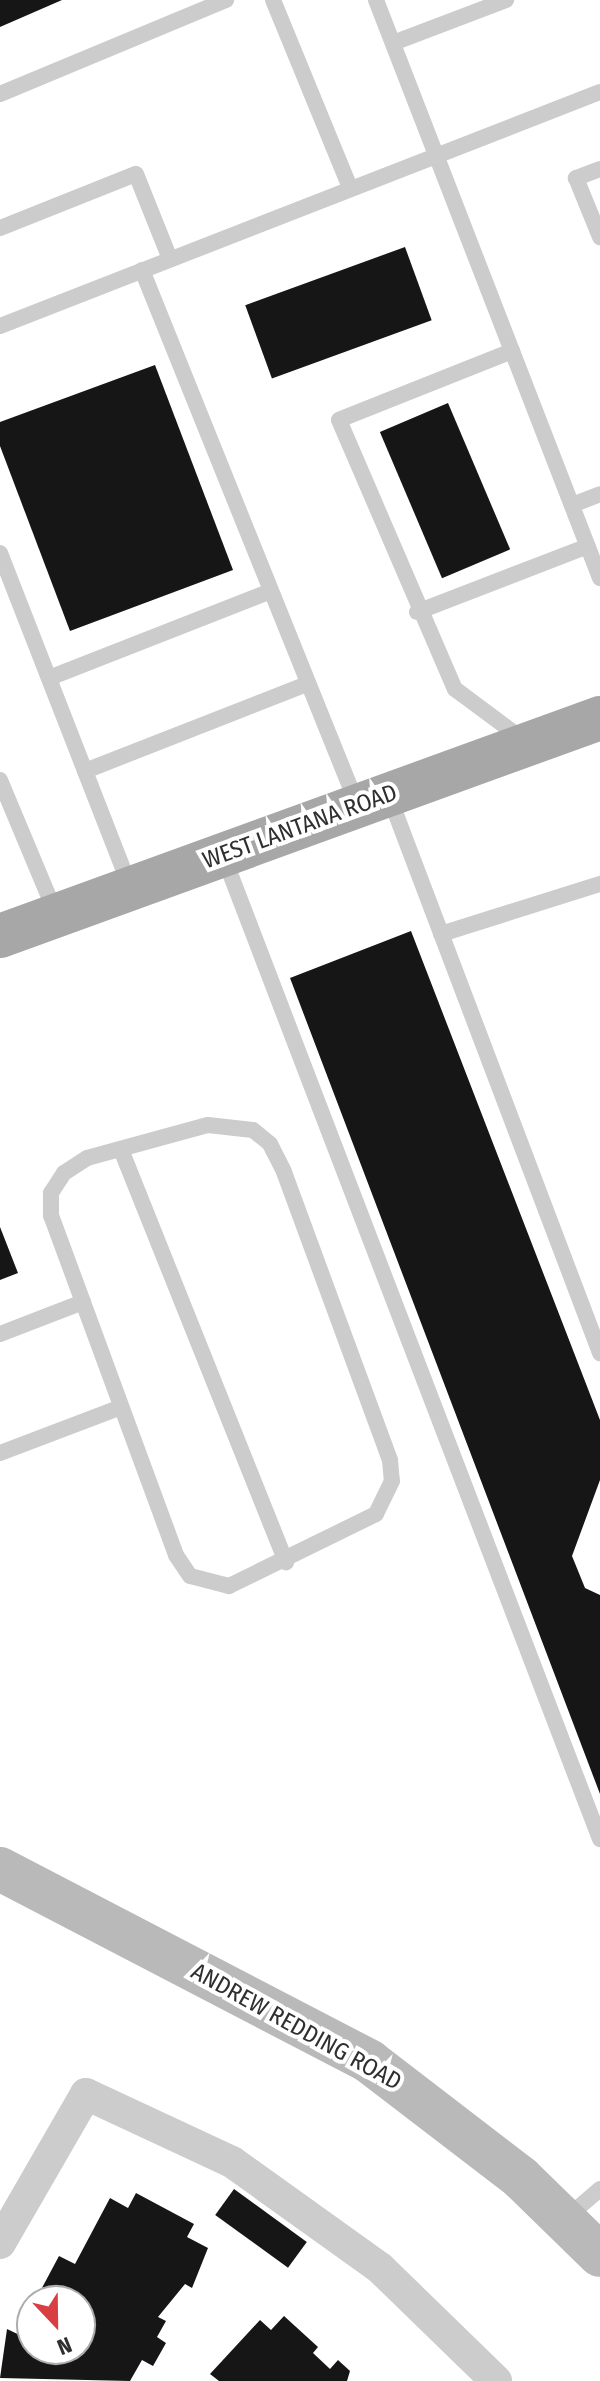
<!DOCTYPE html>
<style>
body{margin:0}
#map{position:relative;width:600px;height:2381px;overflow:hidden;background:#fff;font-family:"Fira Sans Condensed",sans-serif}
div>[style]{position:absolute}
.building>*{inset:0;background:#161616;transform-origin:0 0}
.lane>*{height:16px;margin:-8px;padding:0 8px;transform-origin:8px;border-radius:8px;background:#ccc}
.street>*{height:32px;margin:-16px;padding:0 16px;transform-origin:16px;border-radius:16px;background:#ccc}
.secondary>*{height:44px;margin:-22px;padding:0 22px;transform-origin:22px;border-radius:22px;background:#b9b9b9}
.primary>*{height:44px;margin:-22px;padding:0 22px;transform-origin:22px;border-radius:22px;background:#a7a7a7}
span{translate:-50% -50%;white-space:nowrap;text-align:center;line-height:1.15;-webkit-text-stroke:8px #fff;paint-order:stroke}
.street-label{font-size:24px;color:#2f2f2f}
.north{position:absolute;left:16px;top:2285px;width:80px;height:80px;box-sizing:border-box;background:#fff;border:2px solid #acacac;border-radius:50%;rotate:158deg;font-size:22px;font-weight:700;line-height:32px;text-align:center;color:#2f2f2f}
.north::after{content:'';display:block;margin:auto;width:28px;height:36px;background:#d93e42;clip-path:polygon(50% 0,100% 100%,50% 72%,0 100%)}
</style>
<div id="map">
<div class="building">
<i style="clip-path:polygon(0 0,62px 0,0 27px)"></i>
<i style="left:405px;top:247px;width:78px;height:170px;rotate:70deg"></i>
<i style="clip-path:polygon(155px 365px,233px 570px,70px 631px,0 446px,0 422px)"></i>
<i style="left:448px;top:403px;width:159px;height:74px;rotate:67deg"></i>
<i style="clip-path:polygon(411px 931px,600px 1420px,600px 1480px,572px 1556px,585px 1588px,600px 1595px,600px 1794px,290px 978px)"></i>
<i style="clip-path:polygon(0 1227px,18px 1273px,0 1280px)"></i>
<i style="left:234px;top:2189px;width:90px;height:32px;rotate:36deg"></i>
<i style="clip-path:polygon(136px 2193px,194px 2224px,187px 2237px,208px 2248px,192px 2288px,185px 2284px,158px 2317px,166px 2321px,157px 2337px,166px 2343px,153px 2366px,142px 2360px,130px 2381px,0 2378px,7px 2329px,28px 2339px,32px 2331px,32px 2349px,80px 2349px,80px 2301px,35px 2301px,59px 2256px,75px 2264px,110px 2198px,128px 2208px)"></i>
<i style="clip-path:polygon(284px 2316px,318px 2347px,313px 2353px,330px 2369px,338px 2360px,350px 2371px,347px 2381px,219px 2381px,210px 2374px,260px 2320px,271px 2330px)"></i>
</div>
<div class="lane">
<i style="left:273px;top:0;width:203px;rotate:67.7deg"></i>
<i style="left:376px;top:0;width:620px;rotate:68.82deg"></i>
<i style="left:393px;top:43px;width:121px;rotate:-20.8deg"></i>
<i style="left:0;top:94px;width:245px;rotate:-22.6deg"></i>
<i style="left:600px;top:169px;width:26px;rotate:159deg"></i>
<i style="left:576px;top:178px;width:64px;rotate:67.9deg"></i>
<i style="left:0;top:228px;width:146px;rotate:-21.7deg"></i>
<i style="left:136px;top:174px;width:92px;rotate:68.2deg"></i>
<i style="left:142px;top:270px;width:576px;rotate:68.07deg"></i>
<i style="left:0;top:326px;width:644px;rotate:-21.31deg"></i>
<i style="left:512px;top:351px;width:186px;rotate:158.3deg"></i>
<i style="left:339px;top:420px;width:293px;rotate:66.7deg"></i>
<i style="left:455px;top:689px;width:87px;rotate:36.6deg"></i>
<i style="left:572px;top:505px;width:30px;rotate:-21deg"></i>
<i style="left:0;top:553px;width:358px;rotate:68.7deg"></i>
<i style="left:417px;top:612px;width:183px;rotate:-21.1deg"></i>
<i style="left:49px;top:678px;width:235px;rotate:-21.4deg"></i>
<i style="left:85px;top:771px;width:238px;rotate:-21.4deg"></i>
<i style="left:0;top:780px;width:145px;rotate:67.3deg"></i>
<i style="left:389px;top:796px;width:596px;rotate:69.25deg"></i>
<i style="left:223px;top:855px;width:1054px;rotate:69.04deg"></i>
<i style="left:441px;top:934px;width:167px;rotate:-17.5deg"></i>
<i style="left:208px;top:1125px;width:45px;rotate:6.3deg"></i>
<i style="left:253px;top:1130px;width:22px;rotate:39deg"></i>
<i style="left:270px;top:1144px;width:31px;rotate:63deg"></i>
<i style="left:284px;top:1172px;width:307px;rotate:69.8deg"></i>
<i style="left:390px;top:1460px;width:21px;rotate:85deg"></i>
<i style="left:392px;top:1481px;width:37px;rotate:116deg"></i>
<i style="left:376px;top:1514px;width:164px;rotate:153.9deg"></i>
<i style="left:229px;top:1586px;width:40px;rotate:-165.6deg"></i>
<i style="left:190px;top:1576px;width:25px;rotate:-124deg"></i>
<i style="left:176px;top:1555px;width:361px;rotate:-110.2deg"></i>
<i style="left:51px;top:1216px;width:23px;rotate:-90deg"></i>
<i style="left:51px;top:1193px;width:24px;rotate:-57deg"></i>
<i style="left:64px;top:1173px;width:27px;rotate:-33deg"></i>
<i style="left:87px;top:1158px;width:125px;rotate:-15.3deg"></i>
<i style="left:122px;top:1152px;width:442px;rotate:68.2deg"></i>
<i style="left:0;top:1334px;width:89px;rotate:-21.1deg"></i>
<i style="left:0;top:1453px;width:129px;rotate:-20.8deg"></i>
<i style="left:565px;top:2219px;width:46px;rotate:-40.6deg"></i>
</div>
<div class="street">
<i style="left:0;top:2243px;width:172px;rotate:-60deg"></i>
<i style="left:86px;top:2094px;width:161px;rotate:25deg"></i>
<i style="left:232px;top:2162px;width:182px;rotate:35.6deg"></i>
<i style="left:380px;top:2268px;width:162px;rotate:44.2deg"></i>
</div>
<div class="secondary">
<i style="left:0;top:1869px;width:417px;rotate:27.5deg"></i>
<i style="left:370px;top:2062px;width:190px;rotate:37.5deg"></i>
<i style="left:521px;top:2178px;width:110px;rotate:44.3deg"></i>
</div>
<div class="primary">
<i style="left:0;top:936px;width:638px;rotate:-19.97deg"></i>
</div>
<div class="street-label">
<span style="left:300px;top:827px;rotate:-20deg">WEST LANTANA ROAD</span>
<span style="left:296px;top:2027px;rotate:29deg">ANDREW REDDING ROAD</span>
</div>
<div class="north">N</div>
</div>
